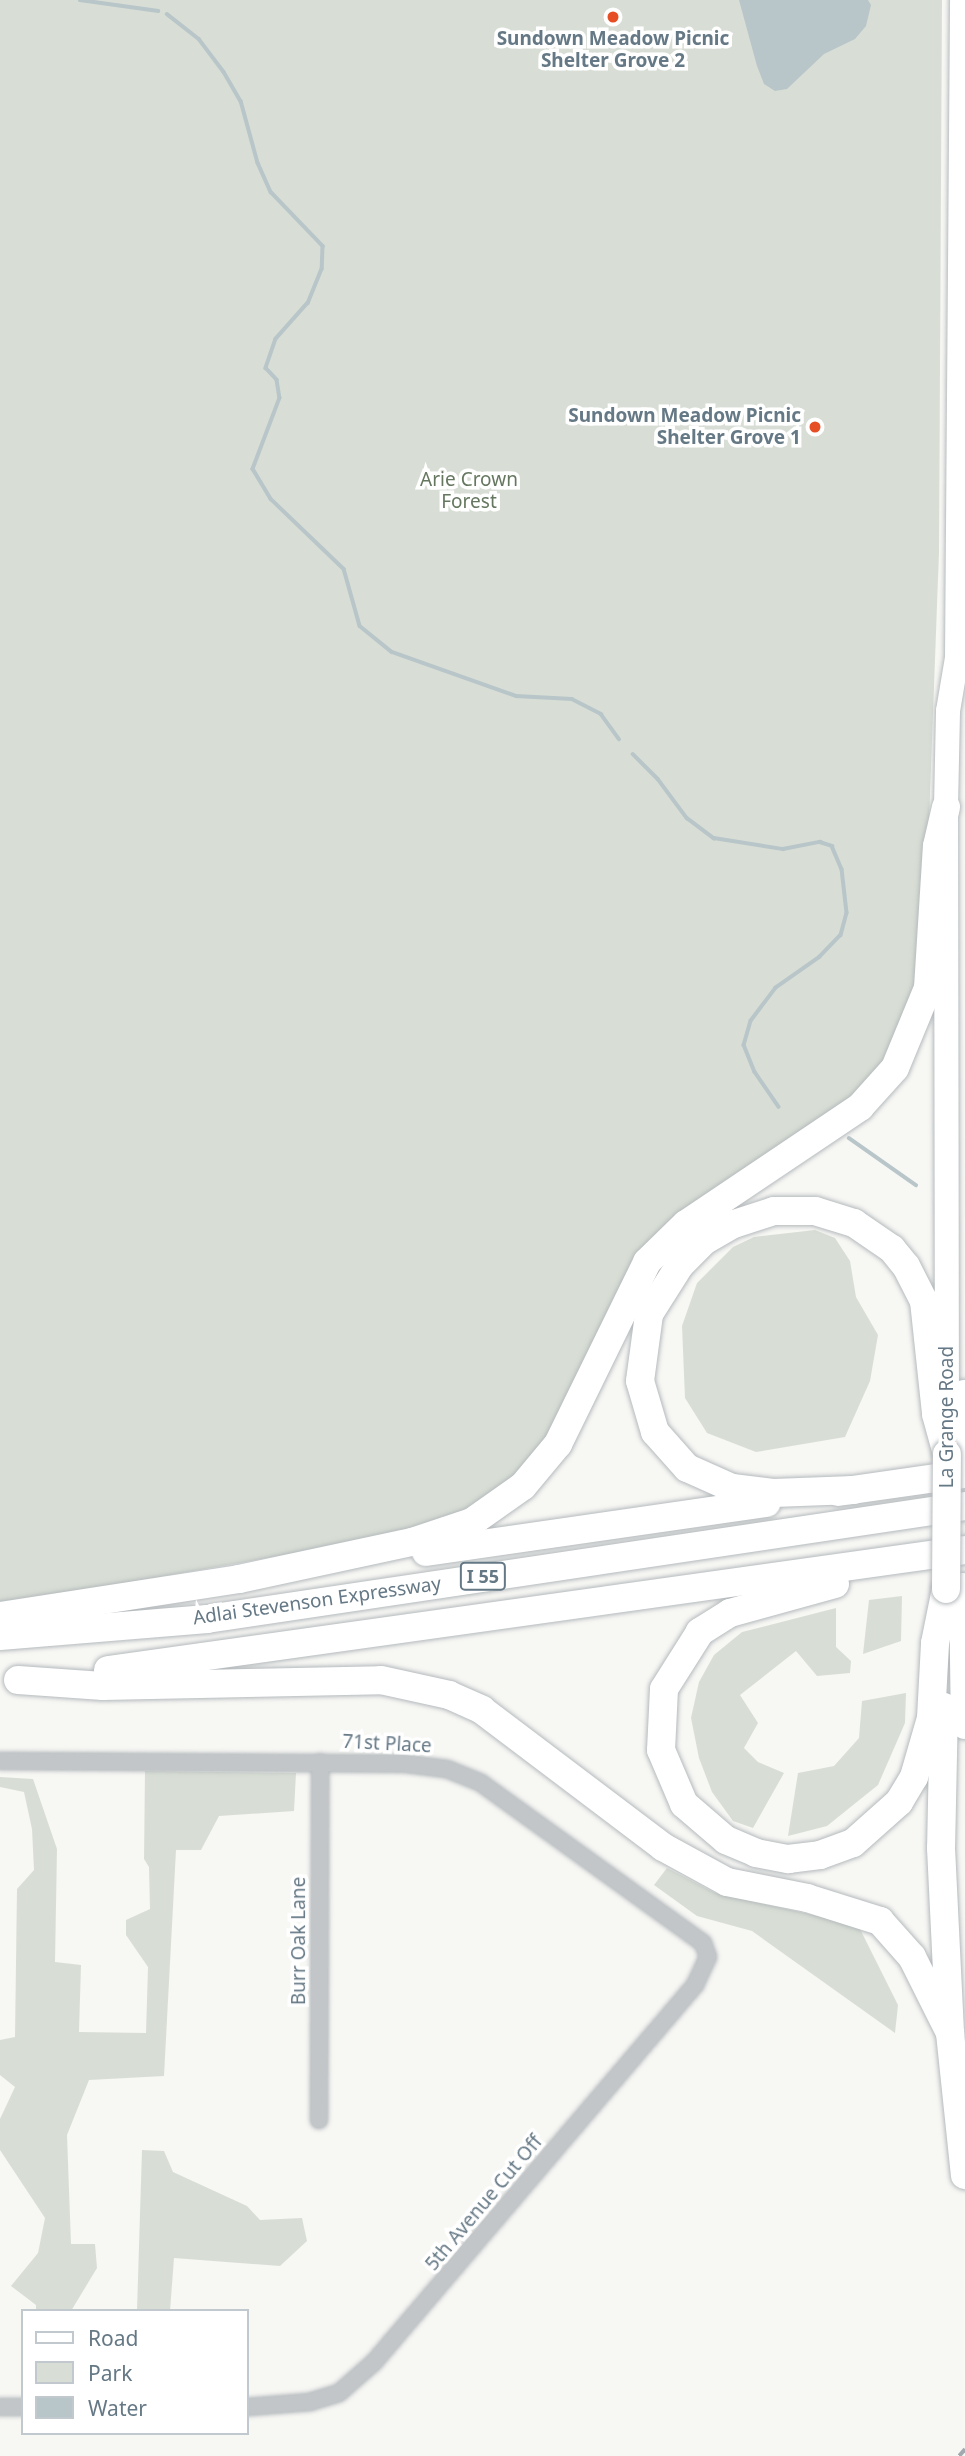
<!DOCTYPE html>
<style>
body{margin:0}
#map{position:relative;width:965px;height:2456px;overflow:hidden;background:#f7f7f4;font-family:"Noto Sans",sans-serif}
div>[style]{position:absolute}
.green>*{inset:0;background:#d8ded5}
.water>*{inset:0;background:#b8c5c9}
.stream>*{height:3.5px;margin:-1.75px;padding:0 1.75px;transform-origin:1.75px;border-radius:1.75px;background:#b8c5c9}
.roads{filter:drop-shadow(0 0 2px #b5babd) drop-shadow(0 0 2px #b5babd)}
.street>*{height:16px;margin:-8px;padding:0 8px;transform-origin:8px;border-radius:8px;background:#c2c6c9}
.primary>*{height:24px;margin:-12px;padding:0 12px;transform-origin:12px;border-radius:12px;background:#fff}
.highway>*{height:28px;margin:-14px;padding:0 14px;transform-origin:14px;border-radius:14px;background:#fff}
.rail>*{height:3.5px;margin-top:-1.75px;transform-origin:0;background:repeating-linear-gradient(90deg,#a2aaaf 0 10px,transparent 0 15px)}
.bridges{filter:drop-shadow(0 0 2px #b5b9bc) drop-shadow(0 0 2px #b5b9bc)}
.highway-bridge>*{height:28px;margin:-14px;padding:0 14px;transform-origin:14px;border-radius:14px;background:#fff}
.dots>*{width:19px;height:19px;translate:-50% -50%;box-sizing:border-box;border:4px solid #fff;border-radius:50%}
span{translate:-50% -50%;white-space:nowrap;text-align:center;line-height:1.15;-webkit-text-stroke:7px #fff;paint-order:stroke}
.shield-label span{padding:2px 5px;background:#fff;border:2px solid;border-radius:5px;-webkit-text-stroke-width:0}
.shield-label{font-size:18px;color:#657885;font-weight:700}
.poi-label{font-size:19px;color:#657885;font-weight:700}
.right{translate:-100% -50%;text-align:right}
.park-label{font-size:19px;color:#667760}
.street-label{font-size:19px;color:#657885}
.legend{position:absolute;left:21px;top:2309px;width:228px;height:126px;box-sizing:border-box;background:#fff;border:2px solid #c1c9ce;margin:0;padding:9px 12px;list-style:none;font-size:21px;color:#657885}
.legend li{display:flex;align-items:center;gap:14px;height:35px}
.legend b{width:35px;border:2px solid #c1c9ce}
</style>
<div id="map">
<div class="green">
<i style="clip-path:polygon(0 0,942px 0,939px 552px,926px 902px,916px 993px,879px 1073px,845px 1104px,687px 1209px,543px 1444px,515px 1477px,459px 1515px,421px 1531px,0 1605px)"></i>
<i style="clip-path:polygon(815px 1230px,835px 1238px,850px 1261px,856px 1297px,878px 1335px,870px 1381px,845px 1437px,756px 1452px,707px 1433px,685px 1398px,682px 1326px,697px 1283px,733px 1247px,754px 1237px)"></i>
<i style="clip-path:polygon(902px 1596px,901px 1641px,863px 1654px,869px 1600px)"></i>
<i style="clip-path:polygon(836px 1608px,836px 1647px,851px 1661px,850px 1673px,817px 1676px,796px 1651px,740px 1695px,758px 1723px,744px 1748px,758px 1762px,784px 1773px,753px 1828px,733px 1821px,712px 1792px,699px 1758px,691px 1718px,699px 1682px,714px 1655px,742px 1632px)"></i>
<i style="clip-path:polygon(906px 1693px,905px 1723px,878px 1785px,827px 1826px,788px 1836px,798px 1773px,834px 1766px,859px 1738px,862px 1701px)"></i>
<i style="clip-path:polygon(145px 1771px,296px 1773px,294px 1811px,219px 1816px,201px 1850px,176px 1850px,164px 2076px,89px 2080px,67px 2135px,71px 2244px,95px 2244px,97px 2268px,71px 2311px,36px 2311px,36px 2305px,11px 2286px,38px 2253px,45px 2218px,0 2150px,0 2119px,15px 2087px,0 2075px,0 2040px,15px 2037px,17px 1889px,34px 1870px,32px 1829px,24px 1792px,0 1787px,0 1777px,33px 1779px,57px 1849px,55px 1962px,81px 1965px,79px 2032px,146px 2033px,148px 1967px,126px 1935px,126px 1920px,150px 1909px,149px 1867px,144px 1859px)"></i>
<i style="clip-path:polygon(667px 1868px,715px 1893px,858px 1925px,898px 2005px,895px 2033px,752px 1931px,697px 1916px,654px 1885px)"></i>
<i style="clip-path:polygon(142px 2150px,164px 2151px,173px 2172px,247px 2206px,260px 2220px,302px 2218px,307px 2241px,280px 2266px,174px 2258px,170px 2311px,137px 2311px)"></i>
</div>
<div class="water">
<i style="clip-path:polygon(739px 0,868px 0,871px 5px,866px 26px,855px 39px,824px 54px,787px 89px,775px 91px,764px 84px,757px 66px)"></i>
</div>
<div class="stream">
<i style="left:80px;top:0;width:79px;rotate:8deg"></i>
<i style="left:167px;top:14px;width:41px;rotate:38deg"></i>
<i style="left:199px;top:39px;width:41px;rotate:52.9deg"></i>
<i style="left:224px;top:72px;width:34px;rotate:60deg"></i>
<i style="left:241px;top:101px;width:64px;rotate:74.7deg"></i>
<i style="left:258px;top:163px;width:32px;rotate:66deg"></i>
<i style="left:271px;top:192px;width:75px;rotate:46.1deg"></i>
<i style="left:323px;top:246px;width:23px;rotate:92deg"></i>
<i style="left:322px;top:269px;width:37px;rotate:112deg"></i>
<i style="left:308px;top:303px;width:48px;rotate:131.6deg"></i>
<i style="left:276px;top:339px;width:31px;rotate:109deg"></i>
<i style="left:266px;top:368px;width:16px;rotate:47deg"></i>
<i style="left:277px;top:380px;width:18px;rotate:81deg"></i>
<i style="left:280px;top:398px;width:76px;rotate:110.8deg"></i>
<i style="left:253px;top:469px;width:35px;rotate:59deg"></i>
<i style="left:271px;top:499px;width:101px;rotate:43.8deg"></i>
<i style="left:344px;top:569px;width:59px;rotate:74.3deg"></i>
<i style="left:360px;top:626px;width:41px;rotate:39.1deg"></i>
<i style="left:392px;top:652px;width:132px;rotate:19.5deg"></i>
<i style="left:516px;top:696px;width:56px;rotate:3.1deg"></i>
<i style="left:572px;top:699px;width:33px;rotate:27deg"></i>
<i style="left:601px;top:714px;width:31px;rotate:54deg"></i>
<i style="left:633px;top:754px;width:35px;rotate:45deg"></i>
<i style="left:658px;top:779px;width:49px;rotate:53.4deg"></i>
<i style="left:687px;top:818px;width:34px;rotate:37deg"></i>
<i style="left:714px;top:838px;width:70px;rotate:9.1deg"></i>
<i style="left:783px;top:849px;width:38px;rotate:-11deg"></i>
<i style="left:820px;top:842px;width:13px;rotate:18deg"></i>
<i style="left:832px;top:846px;width:25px;rotate:67deg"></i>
<i style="left:842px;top:869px;width:44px;rotate:83.5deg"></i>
<i style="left:847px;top:913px;width:23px;rotate:105deg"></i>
<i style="left:841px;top:935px;width:30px;rotate:134deg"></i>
<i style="left:820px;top:957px;width:54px;rotate:144.8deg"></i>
<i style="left:776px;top:988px;width:41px;rotate:127.1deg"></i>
<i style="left:751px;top:1021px;width:25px;rotate:106deg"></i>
<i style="left:744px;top:1045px;width:29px;rotate:68deg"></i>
<i style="left:755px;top:1072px;width:42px;rotate:55.6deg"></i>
<i style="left:849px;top:1138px;width:82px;rotate:35deg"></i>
</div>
<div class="roads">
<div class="street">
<i style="left:0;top:1761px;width:407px;rotate:0.4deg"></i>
<i style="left:407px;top:1764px;width:40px;rotate:7.1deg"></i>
<i style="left:447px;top:1769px;width:37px;rotate:22deg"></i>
<i style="left:481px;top:1783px;width:274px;rotate:35.8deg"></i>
<i style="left:703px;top:1943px;width:15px;rotate:70deg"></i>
<i style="left:708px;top:1957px;width:31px;rotate:115deg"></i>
<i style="left:695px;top:1985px;width:497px;rotate:130.4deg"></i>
<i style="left:373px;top:2363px;width:45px;rotate:138.6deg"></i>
<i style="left:339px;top:2393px;width:30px;rotate:163deg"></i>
<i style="left:310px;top:2402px;width:63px;rotate:175.5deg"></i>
<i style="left:319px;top:2120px;width:358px;rotate:-89.8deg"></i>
<i style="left:0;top:2407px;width:23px"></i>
</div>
<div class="primary">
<i style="left:947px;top:1420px;width:613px;rotate:-90.09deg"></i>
<i style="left:946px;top:807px;width:96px;rotate:-88.8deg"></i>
<i style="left:948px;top:711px;width:54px;rotate:-80.4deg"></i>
<i style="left:957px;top:658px;width:658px;rotate:-89.56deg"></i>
<i style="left:963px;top:1452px;width:60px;rotate:-89deg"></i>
</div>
<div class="highway">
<i style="left:854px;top:1490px;width:81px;rotate:177.9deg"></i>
<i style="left:773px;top:1493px;width:41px;rotate:-173deg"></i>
<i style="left:732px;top:1488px;width:49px;rotate:-156deg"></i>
<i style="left:687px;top:1468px;width:48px;rotate:-131.6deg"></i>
<i style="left:655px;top:1432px;width:53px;rotate:-106.4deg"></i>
<i style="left:640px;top:1381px;width:68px;rotate:-82.3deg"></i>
<i style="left:649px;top:1314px;width:58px;rotate:-57.7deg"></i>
<i style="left:680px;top:1265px;width:34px;rotate:-45deg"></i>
<i style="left:704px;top:1241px;width:34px;rotate:-30deg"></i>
<i style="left:734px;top:1224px;width:42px;rotate:-18deg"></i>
<i style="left:774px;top:1211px;width:41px"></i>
<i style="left:815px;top:1211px;width:41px;rotate:17.1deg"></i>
<i style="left:854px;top:1223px;width:46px;rotate:34.4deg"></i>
<i style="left:892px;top:1249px;width:22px;rotate:51deg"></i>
<i style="left:906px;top:1266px;width:39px;rotate:63deg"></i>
<i style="left:924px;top:1301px;width:114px;rotate:83.9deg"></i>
<i style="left:936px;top:1414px;width:41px;rotate:74.6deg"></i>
<i style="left:838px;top:1492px;width:128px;rotate:-8.1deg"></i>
<i style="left:426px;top:1552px;width:344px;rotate:-8.2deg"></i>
<i style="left:835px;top:1584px;width:109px;rotate:164.6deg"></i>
<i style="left:730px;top:1613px;width:36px;rotate:148deg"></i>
<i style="left:700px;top:1632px;width:67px;rotate:122.3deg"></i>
<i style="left:664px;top:1689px;width:61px;rotate:92.8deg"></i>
<i style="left:661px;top:1750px;width:59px;rotate:66.9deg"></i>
<i style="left:684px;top:1804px;width:55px;rotate:40.6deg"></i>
<i style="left:726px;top:1840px;width:33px;rotate:23deg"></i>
<i style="left:756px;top:1853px;width:33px;rotate:11deg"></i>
<i style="left:788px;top:1859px;width:32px;rotate:-7deg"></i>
<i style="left:820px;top:1855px;width:35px;rotate:-20deg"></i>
<i style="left:853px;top:1843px;width:62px;rotate:-41.7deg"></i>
<i style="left:899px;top:1802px;width:29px;rotate:-59deg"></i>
<i style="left:914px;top:1777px;width:61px;rotate:-73.9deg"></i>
<i style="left:931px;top:1718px;width:75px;rotate:-86.9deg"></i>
<i style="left:935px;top:1643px;width:55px;rotate:-78.5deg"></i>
<i style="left:963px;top:1587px;width:138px;rotate:89.2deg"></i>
<i style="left:0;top:1616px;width:242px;rotate:-8.8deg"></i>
<i style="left:239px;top:1579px;width:177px;rotate:-12.1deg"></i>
<i style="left:412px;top:1542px;width:63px;rotate:-18.4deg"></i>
<i style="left:472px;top:1522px;width:62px;rotate:-35.2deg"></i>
<i style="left:523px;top:1486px;width:55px;rotate:-50.2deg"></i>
<i style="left:558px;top:1444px;width:203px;rotate:-63.9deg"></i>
<i style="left:647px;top:1262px;width:54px;rotate:-44.3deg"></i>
<i style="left:686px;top:1224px;width:210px;rotate:-33.9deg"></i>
<i style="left:860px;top:1107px;width:52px;rotate:-48.1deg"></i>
<i style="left:895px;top:1068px;width:87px;rotate:-67.6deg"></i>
<i style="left:928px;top:988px;width:142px;rotate:-86.4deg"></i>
<i style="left:937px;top:846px;width:40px;rotate:-77deg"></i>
<i style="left:0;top:1636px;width:208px;rotate:-4.7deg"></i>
<i style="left:207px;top:1619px;width:766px;rotate:-8.48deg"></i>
<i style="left:108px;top:1670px;width:865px;rotate:-7.97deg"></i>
<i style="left:18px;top:1680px;width:85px;rotate:4deg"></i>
<i style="left:103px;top:1686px;width:278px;rotate:-1.2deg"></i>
<i style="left:381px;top:1680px;width:70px;rotate:12.4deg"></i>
<i style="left:449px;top:1695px;width:36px;rotate:24deg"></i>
<i style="left:482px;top:1710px;width:227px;rotate:37.1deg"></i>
<i style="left:663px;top:1847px;width:73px;rotate:28.7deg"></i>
<i style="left:727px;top:1882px;width:82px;rotate:11.3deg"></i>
<i style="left:807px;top:1898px;width:77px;rotate:17.5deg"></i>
<i style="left:880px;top:1921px;width:48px;rotate:48.4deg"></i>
<i style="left:912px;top:1957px;width:85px;rotate:63.4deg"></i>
<i style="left:944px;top:1707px;width:141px;rotate:91.2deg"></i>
<i style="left:941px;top:1848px;width:185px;rotate:87.2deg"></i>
<i style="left:950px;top:2033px;width:143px;rotate:84deg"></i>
</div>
</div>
<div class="rail">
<i style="left:959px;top:2456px;width:9px;rotate:-49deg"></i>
</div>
<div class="bridges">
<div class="highway-bridge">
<i style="left:946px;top:1589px;width:135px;rotate:-89.6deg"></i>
</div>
</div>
<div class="dots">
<i style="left:613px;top:17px;background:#e64e25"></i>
<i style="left:815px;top:427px;background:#e64e25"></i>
</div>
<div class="shield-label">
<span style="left:483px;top:1576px">I 55</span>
</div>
<div class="poi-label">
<span style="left:613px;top:50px">Sundown Meadow Picnic<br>Shelter Grove 2</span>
<span class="right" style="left:801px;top:427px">Sundown Meadow Picnic<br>Shelter Grove 1</span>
</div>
<div class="park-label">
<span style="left:469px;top:491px">Arie Crown<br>Forest</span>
</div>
<div class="street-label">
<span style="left:947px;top:1417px;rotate:-90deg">La Grange Road</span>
<span style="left:317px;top:1601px;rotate:-8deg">Adlai Stevenson Expressway</span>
<span style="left:387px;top:1744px;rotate:3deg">71st Place</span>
<span style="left:299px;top:1941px;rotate:-90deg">Burr Oak Lane</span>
<span style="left:484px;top:2203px;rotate:-50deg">5th Avenue Cut Off</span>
</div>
<ul class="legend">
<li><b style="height:9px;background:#fff"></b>Road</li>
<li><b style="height:19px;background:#d8ded5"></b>Park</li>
<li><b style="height:19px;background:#b8c5c9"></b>Water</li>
</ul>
</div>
